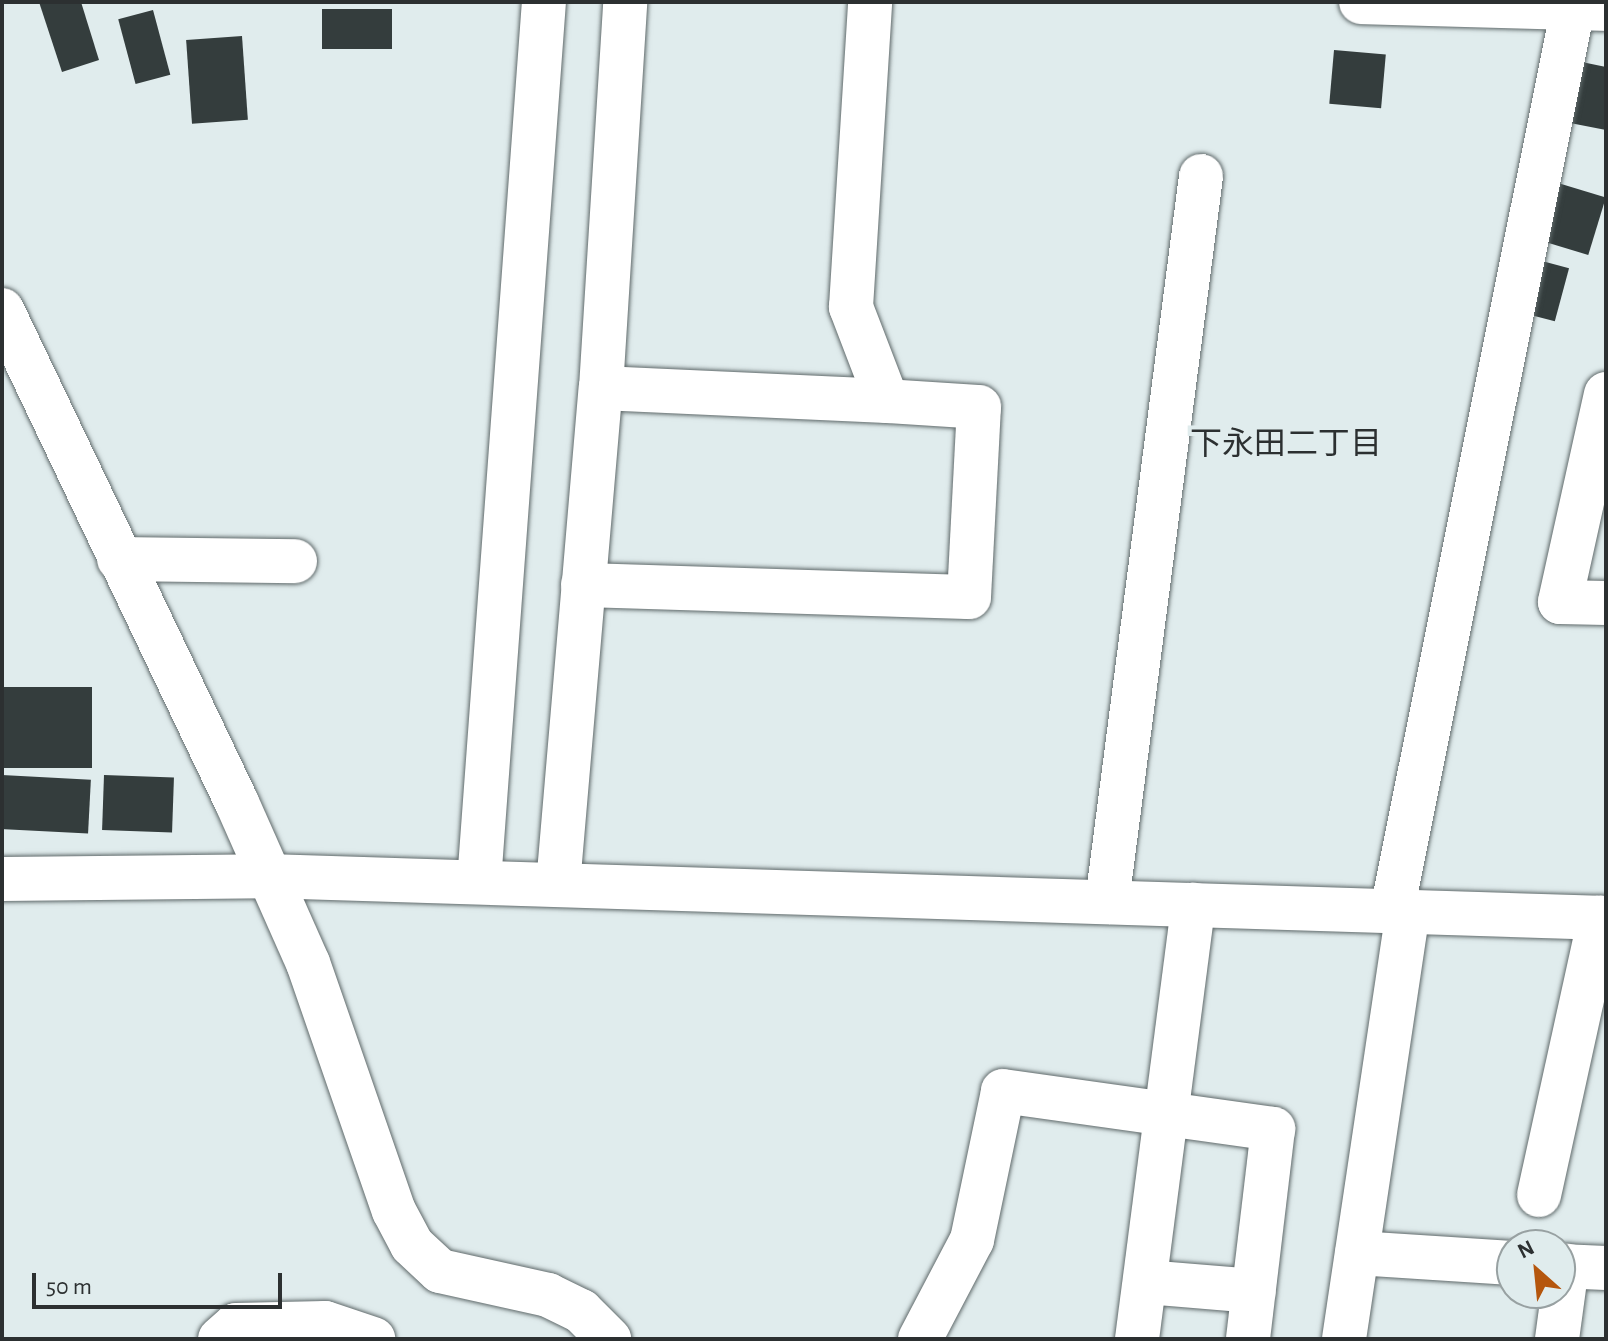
<!DOCTYPE html>
<meta charset="utf-8">
<style>
body{margin:0}
#map{position:relative;width:1608px;height:1341px;overflow:hidden;background:#e0eced;font-family:"Alegreya Sans","Noto Sans JP",sans-serif}
div>[style]{position:absolute}
.building>*{inset:0;background:#343d3d;transform-origin:0 0}
.roads{filter:drop-shadow(0 0 2px #606a6b) drop-shadow(0 0 2px #606a6b)}
.minor>*{height:44px;margin:-22px;padding:0 22px;transform-origin:22px;border-radius:22px;background:#fff}
span{translate:-50% -50%;white-space:nowrap;text-align:center;line-height:1.15;-webkit-text-stroke:8px #e0eced;paint-order:stroke}
.neighbourhood-label{font-size:32px;color:#2c3031}
.frame{position:absolute;inset:0;border:4px solid #2c3031;pointer-events:none}
.north{position:absolute;left:1496px;top:1229px;width:80px;height:80px;box-sizing:border-box;background:#e0eced;border:2px solid #98a1a2;border-radius:50%;rotate:333deg;font-size:22px;font-weight:700;line-height:32px;text-align:center;color:#2c3031}
.north::after{content:'';display:block;margin:auto;width:28px;height:36px;background:#b5560d;clip-path:polygon(50% 0,100% 100%,50% 72%,0 100%)}
.scale{position:absolute;left:32px;top:1273px;width:250px;height:36px;box-sizing:border-box;border:4px solid #2c3031;border-top:0;padding-left:10px;font-size:24px;line-height:28px;white-space:nowrap;color:#2c3031;-webkit-text-stroke:6px #e0eced;paint-order:stroke}
</style>
<div id="map">
<div class="building">
<i style="clip-path:polygon(39px 2px,81px 2px,99px 60px,62px 72px)"></i>
<i style="left:322px;top:9px;width:70px;height:40px"></i>
<i style="left:153px;top:10px;width:67px;height:36px;rotate:75deg"></i>
<i style="left:242px;top:36px;width:84px;height:56px;rotate:86deg"></i>
<i style="left:1334px;top:50px;width:52px;height:54px;rotate:5deg"></i>
<i style="clip-path:polygon(1577px 61px,1606px 67px,1606px 130px,1565px 122px)"></i>
<i style="left:1558px;top:183px;width:50px;height:60px;rotate:17deg"></i>
<i style="left:1542px;top:261px;width:28px;height:55px;rotate:15deg"></i>
<i style="left:2px;top:687px;width:90px;height:81px"></i>
<i style="left:2px;top:775px;width:89px;height:54px;rotate:3deg"></i>
<i style="left:104px;top:775px;width:70px;height:55px;rotate:2deg"></i>
</div>
<div class="roads">
<div class="minor">
<i style="left:1361px;top:2px;width:245px;rotate:1.6deg"></i>
<i style="left:2px;top:310px;width:546px;rotate:64.51deg"></i>
<i style="left:237px;top:803px;width:175px;rotate:66.1deg"></i>
<i style="left:308px;top:963px;width:262px;rotate:70.9deg"></i>
<i style="left:394px;top:1211px;width:38px;rotate:62deg"></i>
<i style="left:412px;top:1245px;width:38px;rotate:43deg"></i>
<i style="left:440px;top:1271px;width:111px;rotate:12.5deg"></i>
<i style="left:548px;top:1295px;width:37px;rotate:26deg"></i>
<i style="left:581px;top:1311px;width:40px;rotate:45deg"></i>
<i style="left:601px;top:388px;width:286px;rotate:2.6deg"></i>
<i style="left:887px;top:401px;width:101px;rotate:-111deg"></i>
<i style="left:851px;top:307px;width:306px;rotate:-86.4deg"></i>
<i style="left:1606px;top:394px;width:213px;rotate:102.5deg"></i>
<i style="left:1560px;top:602px;width:46px;rotate:1.2deg"></i>
<i style="left:119px;top:559px;width:176px;rotate:0.7deg"></i>
<i style="left:583px;top:585px;width:386px;rotate:1.8deg"></i>
<i style="left:969px;top:597px;width:190px;rotate:-87deg"></i>
<i style="left:979px;top:407px;width:92px;rotate:-176.3deg"></i>
<i style="left:2px;top:879px;width:265px;rotate:-0.6deg"></i>
<i style="left:267px;top:876px;width:1340px;rotate:1.8deg"></i>
<i style="left:479px;top:882px;width:882px;rotate:-85.78deg"></i>
<i style="left:558px;top:885px;width:499px;rotate:-85.1deg"></i>
<i style="left:601px;top:388px;width:387px;rotate:-86.4deg"></i>
<i style="left:1107px;top:902px;width:732px;rotate:-82.62deg"></i>
<i style="left:1392px;top:911px;width:921px;rotate:-78.67deg"></i>
<i style="left:1539px;top:1195px;width:284px;rotate:-77.6deg"></i>
<i style="left:1357px;top:1253px;width:155px;rotate:3.7deg"></i>
<i style="left:1560px;top:1266px;width:46px;rotate:2.5deg"></i>
<i style="left:1145px;top:1282px;width:109px;rotate:4.7deg"></i>
<i style="left:220px;top:1339px;width:21px;rotate:-41deg"></i>
<i style="left:236px;top:1325px;width:89px;rotate:-1.3deg"></i>
<i style="left:325px;top:1323px;width:51px;rotate:18.4deg"></i>
<i style="left:920px;top:1339px;width:112px;rotate:-62.3deg"></i>
<i style="left:972px;top:1240px;width:152px;rotate:-78.2deg"></i>
<i style="left:1003px;top:1091px;width:273px;rotate:8deg"></i>
<i style="left:1273px;top:1129px;width:211px;rotate:96.8deg"></i>
<i style="left:1137px;top:1339px;width:438px;rotate:-82.6deg"></i>
<i style="left:1344px;top:1339px;width:432px;rotate:-81.5deg"></i>
<i style="left:1557px;top:1339px;width:74px;rotate:-82.2deg"></i>
</div>
</div>
<div class="neighbourhood-label">
<span style="left:1286px;top:444px">下永田二丁目</span>
</div>
<div class="frame"></div>
<div class="north">N</div>
<div class="scale">50 m</div>
</div>
